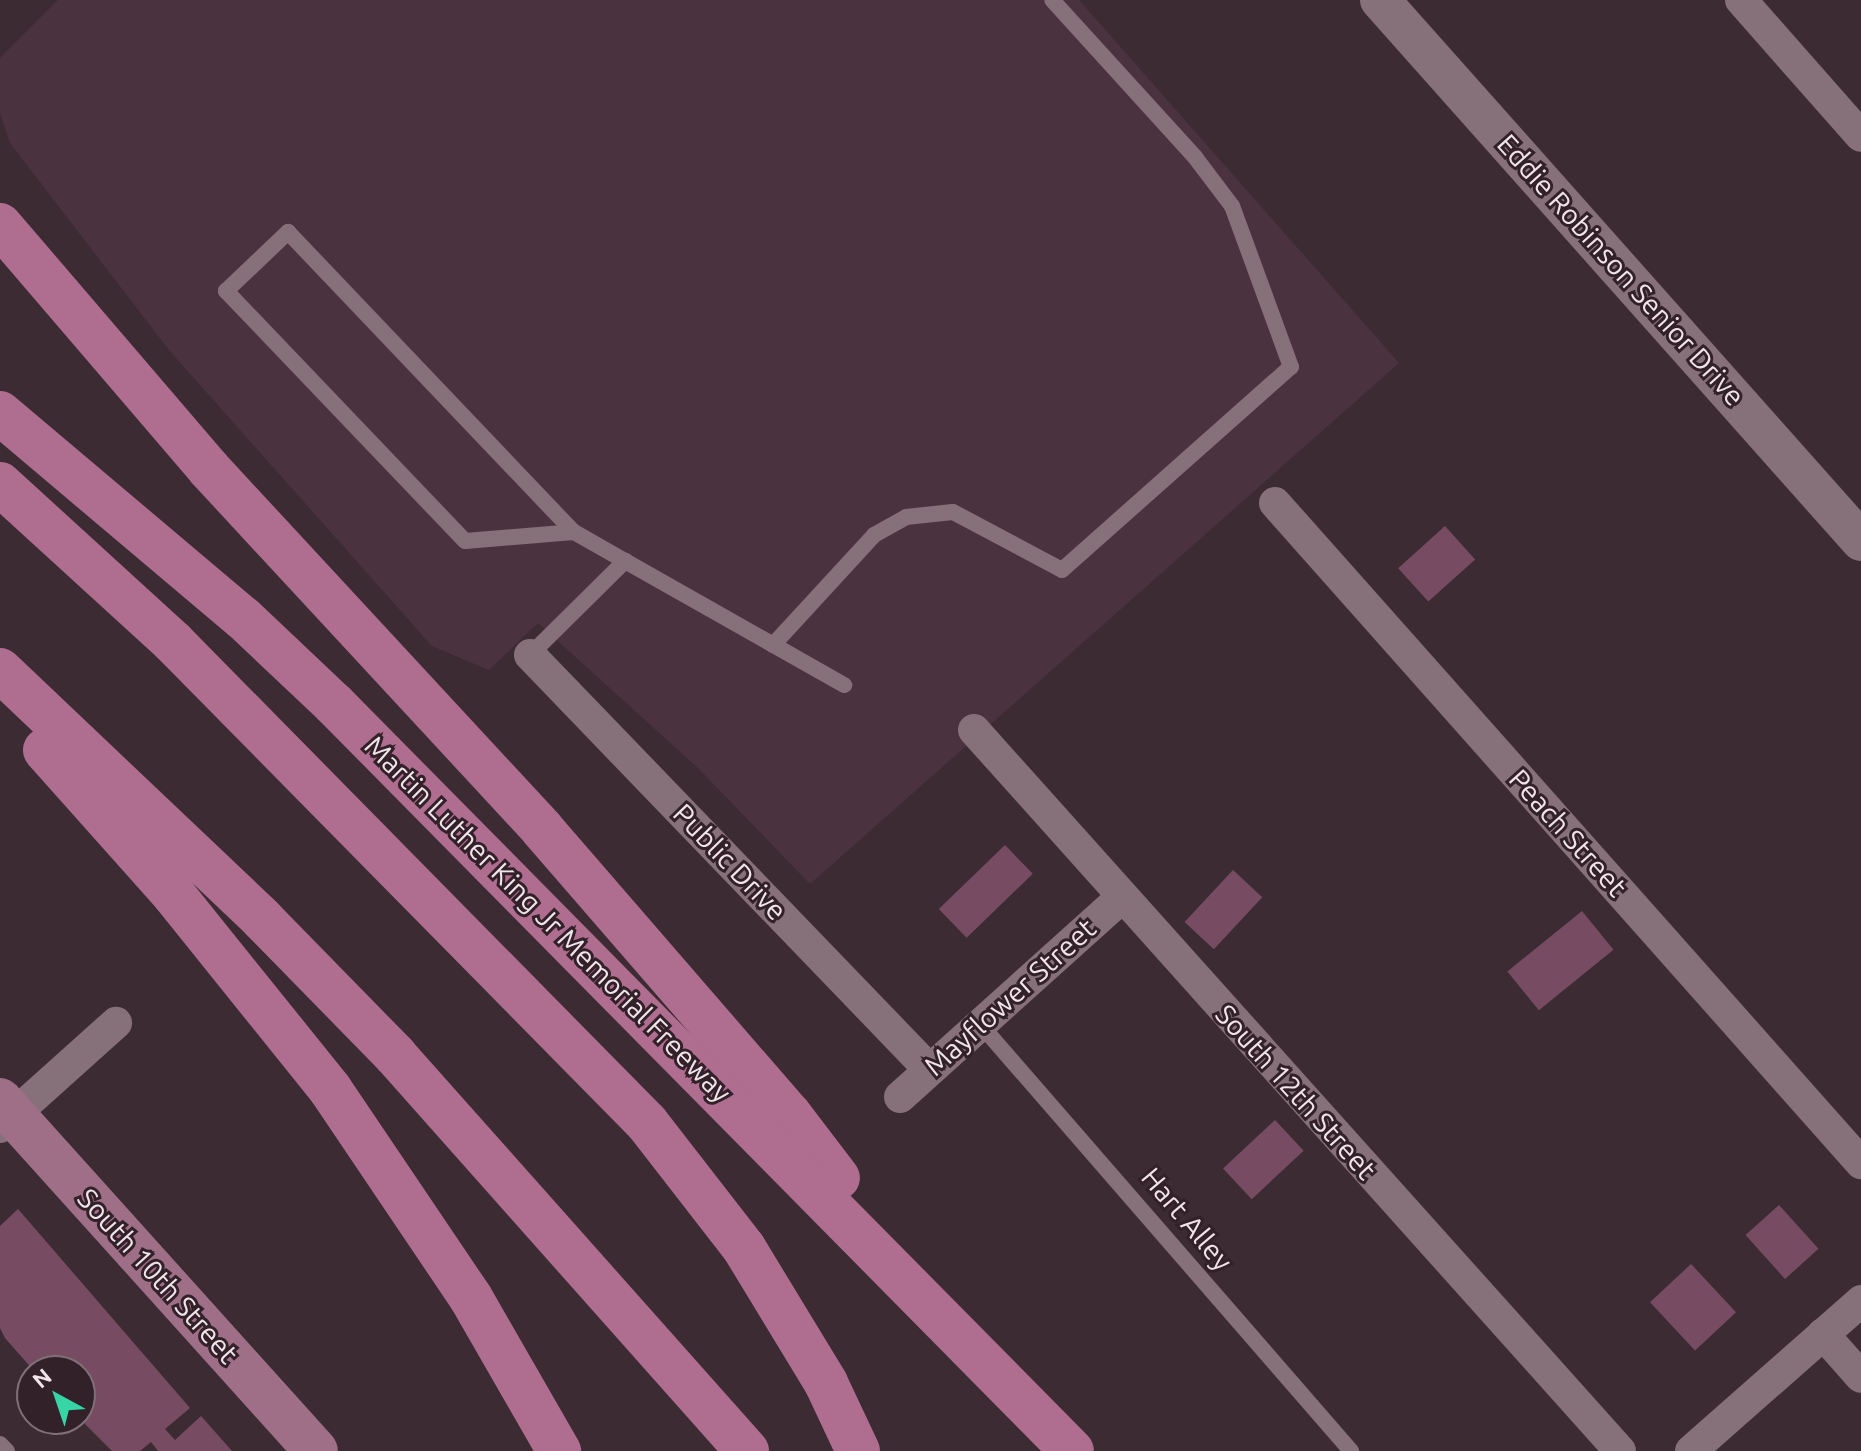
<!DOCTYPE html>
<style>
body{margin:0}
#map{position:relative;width:1861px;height:1451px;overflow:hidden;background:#3d2b34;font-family:Ubuntu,sans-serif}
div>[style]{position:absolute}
.built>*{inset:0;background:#4b323f}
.building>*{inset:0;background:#774c62;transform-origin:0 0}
.service>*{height:16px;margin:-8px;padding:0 8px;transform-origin:8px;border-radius:8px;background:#86707a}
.minor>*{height:32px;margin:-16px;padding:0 16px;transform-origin:16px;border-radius:16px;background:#86707a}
.tertiary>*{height:40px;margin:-20px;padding:0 20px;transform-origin:20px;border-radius:20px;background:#86707a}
.primary>*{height:44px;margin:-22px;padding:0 22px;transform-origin:22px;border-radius:22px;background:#9f6e87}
.motorway>*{height:44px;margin:-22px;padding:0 22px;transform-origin:22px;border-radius:22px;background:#af6d8f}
span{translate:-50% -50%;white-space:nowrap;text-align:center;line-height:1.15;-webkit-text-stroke:6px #33212a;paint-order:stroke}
.street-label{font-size:28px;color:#f1e5ea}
.north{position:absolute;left:16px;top:1355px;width:80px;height:80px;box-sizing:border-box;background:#33212a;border:2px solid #7f6f77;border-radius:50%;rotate:320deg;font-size:22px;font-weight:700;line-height:32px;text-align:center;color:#f1e5ea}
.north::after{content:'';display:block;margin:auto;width:28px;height:36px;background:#37d4a6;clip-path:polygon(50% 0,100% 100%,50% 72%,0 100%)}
</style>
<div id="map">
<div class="built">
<i style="clip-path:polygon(58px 0,1079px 0,1399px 363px,810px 884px,698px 768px,538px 623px,489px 670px,432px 646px,169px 350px,10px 143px,0 113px,0 58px)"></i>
</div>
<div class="building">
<i style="left:1445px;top:526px;width:45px;height:63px;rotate:48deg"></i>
<i style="left:1005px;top:845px;width:40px;height:92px;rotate:46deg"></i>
<i style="left:1233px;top:870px;width:40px;height:71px;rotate:43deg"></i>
<i style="left:1582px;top:911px;width:50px;height:96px;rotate:51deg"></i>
<i style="left:1275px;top:1120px;width:42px;height:71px;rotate:47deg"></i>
<i style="left:1779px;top:1205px;width:59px;height:45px;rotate:48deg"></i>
<i style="clip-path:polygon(18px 1209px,190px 1408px,165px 1429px,175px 1440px,201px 1416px,232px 1451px,158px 1451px,151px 1442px,140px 1451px,112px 1451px,80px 1419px,80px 1371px,34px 1371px,5px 1338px,0 1328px,0 1226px)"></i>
<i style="left:1691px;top:1264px;width:66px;height:56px;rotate:47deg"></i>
</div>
<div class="service">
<i style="left:574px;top:532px;width:109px;rotate:175.3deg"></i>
<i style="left:465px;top:541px;width:346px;rotate:-133.7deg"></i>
<i style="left:226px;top:291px;width:86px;rotate:-43.6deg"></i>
<i style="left:288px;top:232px;width:414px;rotate:46.4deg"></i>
<i style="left:574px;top:532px;width:59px;rotate:29.6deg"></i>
<i style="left:773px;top:645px;width:149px;rotate:-47.4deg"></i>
<i style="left:874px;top:535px;width:37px;rotate:-29deg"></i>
<i style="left:906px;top:517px;width:47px;rotate:-6.1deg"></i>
<i style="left:953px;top:512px;width:123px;rotate:28deg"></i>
<i style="left:1062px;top:570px;width:306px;rotate:-41.6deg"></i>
<i style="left:1291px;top:367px;width:171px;rotate:-110.1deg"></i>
<i style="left:1232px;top:206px;width:61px;rotate:-127.1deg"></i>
<i style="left:1195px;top:157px;width:212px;rotate:-132.3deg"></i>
<i style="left:530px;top:655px;width:134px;rotate:-44.7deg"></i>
<i style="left:625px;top:561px;width:252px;rotate:29.5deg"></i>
<i style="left:980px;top:1024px;width:566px;rotate:49.01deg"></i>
<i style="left:0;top:1444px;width:10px;rotate:45deg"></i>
</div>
<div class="minor">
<i style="left:1741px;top:0;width:181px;rotate:48.6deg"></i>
<i style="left:1275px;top:503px;width:883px;rotate:48.4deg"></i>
<i style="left:530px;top:655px;width:575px;rotate:46.06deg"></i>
<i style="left:974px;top:730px;width:968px;rotate:48.14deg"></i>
<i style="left:900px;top:1097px;width:297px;rotate:-42deg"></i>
<i style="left:0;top:1127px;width:156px;rotate:-41.9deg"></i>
<i style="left:1823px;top:1334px;width:57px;rotate:48.5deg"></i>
<i style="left:1691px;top:1451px;width:227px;rotate:-41.4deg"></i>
</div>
<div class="tertiary">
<i style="left:1380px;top:0;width:724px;rotate:48.36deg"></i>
</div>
<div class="primary">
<i style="left:0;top:1100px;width:472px;rotate:48deg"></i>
</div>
<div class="motorway">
<i style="left:0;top:225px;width:321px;rotate:49.4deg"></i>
<i style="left:209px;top:469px;width:490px;rotate:47.2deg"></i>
<i style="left:542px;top:829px;width:379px;rotate:49.1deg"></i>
<i style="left:790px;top:1115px;width:79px;rotate:52.7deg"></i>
<i style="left:0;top:413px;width:318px;rotate:40.2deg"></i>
<i style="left:243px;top:618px;width:125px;rotate:43.4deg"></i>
<i style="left:334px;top:704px;width:1050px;rotate:45.35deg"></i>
<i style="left:0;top:484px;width:234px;rotate:42.4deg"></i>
<i style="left:173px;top:642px;width:675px;rotate:45.42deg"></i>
<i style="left:647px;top:1123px;width:158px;rotate:52.2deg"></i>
<i style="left:744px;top:1248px;width:158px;rotate:58.7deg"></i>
<i style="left:826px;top:1383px;width:75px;rotate:64.8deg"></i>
<i style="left:0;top:670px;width:361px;rotate:43.5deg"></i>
<i style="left:262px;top:919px;width:190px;rotate:45.6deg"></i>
<i style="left:395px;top:1055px;width:530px;rotate:48.37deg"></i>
<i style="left:45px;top:750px;width:194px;rotate:48.3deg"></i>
<i style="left:174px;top:895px;width:249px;rotate:51.2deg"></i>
<i style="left:330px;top:1089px;width:252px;rotate:56deg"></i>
<i style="left:471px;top:1298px;width:177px;rotate:60.1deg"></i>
</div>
<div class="street-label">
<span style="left:1621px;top:270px;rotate:48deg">Eddie Robinson Senior Drive</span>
<span style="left:1568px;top:833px;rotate:48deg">Peach Street</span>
<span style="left:730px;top:862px;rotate:46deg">Public Drive</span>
<span style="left:548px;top:919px;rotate:45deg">Martin Luther King Jr Memorial Freeway</span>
<span style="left:1010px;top:997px;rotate:-42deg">Mayflower Street</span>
<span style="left:1296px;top:1092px;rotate:48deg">South 12th Street</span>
<span style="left:1187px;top:1219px;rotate:50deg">Hart Alley</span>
<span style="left:158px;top:1276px;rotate:48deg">South 10th Street</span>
</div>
<div class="north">N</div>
</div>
